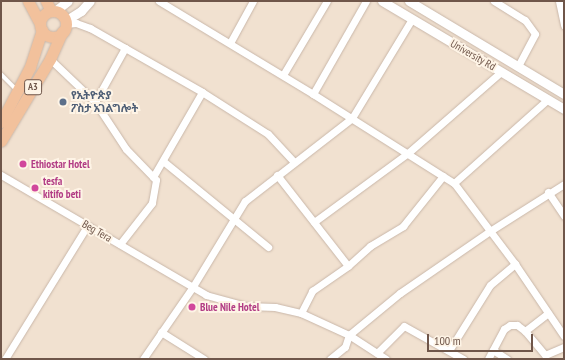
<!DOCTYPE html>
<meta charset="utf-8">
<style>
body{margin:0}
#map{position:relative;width:565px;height:360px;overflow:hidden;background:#faf0e1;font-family:"PT Sans Narrow","Noto Sans Ethiopic",sans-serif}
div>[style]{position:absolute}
.residential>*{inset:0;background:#f1e1d0;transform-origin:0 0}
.roads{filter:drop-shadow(0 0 1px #c9b7a9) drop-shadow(0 0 1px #c9b7a9)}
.service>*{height:3.5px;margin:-1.75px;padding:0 1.75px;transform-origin:1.75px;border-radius:1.75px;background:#fff}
.minor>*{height:7px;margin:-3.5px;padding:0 3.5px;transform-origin:3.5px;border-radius:3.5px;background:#fff}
.tertiary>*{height:9px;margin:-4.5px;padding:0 4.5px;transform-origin:4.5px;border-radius:4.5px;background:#fff}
.trunk>*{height:11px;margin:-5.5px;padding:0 5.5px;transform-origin:5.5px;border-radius:5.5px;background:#f2c19c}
.trunk>.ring{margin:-5.5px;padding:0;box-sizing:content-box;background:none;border:11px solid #f2c19c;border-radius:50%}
.dots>*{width:11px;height:11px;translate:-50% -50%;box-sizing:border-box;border:2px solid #fef4e6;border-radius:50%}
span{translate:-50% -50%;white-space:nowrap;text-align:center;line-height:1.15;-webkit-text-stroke:4px #fef4e6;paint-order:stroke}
.shield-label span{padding:1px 3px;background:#fef4e6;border:1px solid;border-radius:3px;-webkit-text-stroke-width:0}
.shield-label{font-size:10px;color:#6f564a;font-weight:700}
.street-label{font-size:11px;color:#6f564a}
.service-label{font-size:11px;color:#4e5e75;font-weight:700}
.left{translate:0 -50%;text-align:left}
.hotel-label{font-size:11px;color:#b23c85;font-weight:700}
.frame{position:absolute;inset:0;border:2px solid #6f564a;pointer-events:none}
.scale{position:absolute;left:427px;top:334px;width:106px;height:18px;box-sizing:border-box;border:2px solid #6f564a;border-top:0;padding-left:5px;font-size:12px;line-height:14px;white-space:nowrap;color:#6f564a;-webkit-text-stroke:3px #fef4e6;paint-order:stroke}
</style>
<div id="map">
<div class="residential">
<i style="left:1px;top:1px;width:563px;height:358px"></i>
</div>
<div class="roads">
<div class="service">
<i style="left:1px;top:74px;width:21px;rotate:45deg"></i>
</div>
<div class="minor">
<i style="left:159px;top:1px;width:180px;rotate:31.1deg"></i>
<i style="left:313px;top:94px;width:167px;rotate:32.3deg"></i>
<i style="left:454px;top:183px;width:101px;rotate:53deg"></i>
<i style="left:515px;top:264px;width:87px;rotate:55.8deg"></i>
<i style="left:494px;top:1px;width:36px;rotate:32deg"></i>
<i style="left:525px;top:20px;width:17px;rotate:54deg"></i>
<i style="left:535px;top:34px;width:36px;rotate:118deg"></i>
<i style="left:559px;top:1px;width:25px;rotate:78deg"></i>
<i style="left:65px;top:24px;width:11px;rotate:-5deg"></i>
<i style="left:76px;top:23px;width:15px;rotate:20deg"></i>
<i style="left:90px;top:28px;width:129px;rotate:29.7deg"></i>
<i style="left:202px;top:92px;width:78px;rotate:32.5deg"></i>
<i style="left:268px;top:134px;width:37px;rotate:47deg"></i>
<i style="left:230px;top:43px;width:48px;rotate:-61.3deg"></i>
<i style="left:50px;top:59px;width:62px;rotate:43.7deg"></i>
<i style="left:95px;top:102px;width:56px;rotate:56.6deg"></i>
<i style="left:126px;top:149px;width:43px;rotate:45.9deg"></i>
<i style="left:156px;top:180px;width:23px;rotate:100deg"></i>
<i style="left:152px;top:203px;width:52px;rotate:128deg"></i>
<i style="left:283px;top:75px;width:86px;rotate:-59.3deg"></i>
<i style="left:313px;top:94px;width:107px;rotate:-60.3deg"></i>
<i style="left:95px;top:102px;width:62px;rotate:-60.9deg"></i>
<i style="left:163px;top:161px;width:136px;rotate:39.3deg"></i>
<i style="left:1px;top:175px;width:238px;rotate:30.3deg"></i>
<i style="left:206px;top:295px;width:41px;rotate:15.4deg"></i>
<i style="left:246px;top:306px;width:29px;rotate:2deg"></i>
<i style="left:275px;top:307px;width:27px;rotate:13deg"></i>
<i style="left:301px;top:313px;width:53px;rotate:24.6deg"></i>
<i style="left:349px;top:335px;width:44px;rotate:33deg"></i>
<i style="left:277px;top:175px;width:115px;rotate:52deg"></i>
<i style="left:153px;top:177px;width:98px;rotate:-60deg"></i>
<i style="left:454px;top:183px;width:126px;rotate:-41.8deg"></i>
<i style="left:548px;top:192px;width:29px;rotate:56deg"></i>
<i style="left:314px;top:222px;width:117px;rotate:-36.3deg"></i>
<i style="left:408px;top:153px;width:123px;rotate:-41.1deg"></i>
<i style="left:301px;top:313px;width:25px;rotate:-63deg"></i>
<i style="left:312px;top:291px;width:44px;rotate:-34.8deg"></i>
<i style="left:348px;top:266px;width:30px;rotate:-42deg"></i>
<i style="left:370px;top:246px;width:39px;rotate:-31deg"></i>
<i style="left:403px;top:226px;width:64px;rotate:-51.3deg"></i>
<i style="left:525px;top:331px;width:29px;rotate:-38deg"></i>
<i style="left:161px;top:332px;width:51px;rotate:32.1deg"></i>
<i style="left:450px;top:349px;width:75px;rotate:-58deg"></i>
<i style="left:490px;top:285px;width:33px;rotate:-40deg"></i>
<i style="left:493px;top:350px;width:17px;rotate:33deg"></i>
<i style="left:377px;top:353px;width:38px;rotate:-45deg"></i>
<i style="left:404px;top:326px;width:68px;rotate:29.2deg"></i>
<i style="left:5px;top:359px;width:156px;rotate:-58.3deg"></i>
<i style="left:143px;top:359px;width:86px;rotate:-55.4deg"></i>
<i style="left:192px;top:288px;width:102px;rotate:-58.7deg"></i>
<i style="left:245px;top:201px;width:135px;rotate:-37.8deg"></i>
<i style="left:352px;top:118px;width:116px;rotate:-58.8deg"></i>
<i style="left:330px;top:359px;width:19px;rotate:-39deg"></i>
<i style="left:345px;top:347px;width:13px;rotate:-72deg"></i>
<i style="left:349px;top:335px;width:66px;rotate:-39.5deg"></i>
<i style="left:400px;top:293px;width:109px;rotate:-34.6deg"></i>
<i style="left:490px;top:231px;width:88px;rotate:-32.4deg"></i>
<i style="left:488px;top:359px;width:34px;rotate:-62deg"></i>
<i style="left:504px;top:329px;width:7px;rotate:-34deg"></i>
<i style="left:510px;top:325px;width:7px"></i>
<i style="left:517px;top:325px;width:10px;rotate:37deg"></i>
<i style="left:525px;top:331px;width:31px;rotate:50deg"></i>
<i style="left:545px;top:355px;width:21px;rotate:-23deg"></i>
</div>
<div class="tertiary">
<i style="left:382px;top:1px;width:212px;rotate:30.7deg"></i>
<i style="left:409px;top:1px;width:181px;rotate:31deg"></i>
<i style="left:55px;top:11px;width:16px;rotate:-38deg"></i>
<i style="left:65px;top:21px;width:19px;rotate:-32deg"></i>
<i style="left:81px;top:11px;width:13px;rotate:-48deg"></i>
</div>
<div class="trunk">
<i style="left:28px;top:1px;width:26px;rotate:62deg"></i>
<i style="left:46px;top:1px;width:11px;rotate:63deg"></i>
<i class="ring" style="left:40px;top:11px;width:15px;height:15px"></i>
<i style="left:1px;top:122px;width:62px;rotate:-62.2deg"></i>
<i style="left:30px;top:67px;width:39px;rotate:-72deg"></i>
<i style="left:1px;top:141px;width:96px;rotate:-59.1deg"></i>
<i style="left:50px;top:59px;width:30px;rotate:-66deg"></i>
</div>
</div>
<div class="dots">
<i style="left:63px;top:102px;background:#5c6f8a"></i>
<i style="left:23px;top:164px;background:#d1479c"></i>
<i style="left:35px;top:188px;background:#d1479c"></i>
<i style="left:192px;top:307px;background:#d1479c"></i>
</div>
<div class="shield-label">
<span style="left:33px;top:87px">A3</span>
</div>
<div class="street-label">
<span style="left:473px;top:55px;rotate:30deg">University Rd</span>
<span style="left:97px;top:231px;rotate:30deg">Beg Tera</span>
</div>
<div class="service-label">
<span class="left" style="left:71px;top:102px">የኢትዮጵያ<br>ፖስታ አገልግሎት</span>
</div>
<div class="hotel-label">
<span class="left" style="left:31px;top:164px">Ethiostar Hotel</span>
<span class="left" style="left:43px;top:188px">tesfa<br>kitifo beti</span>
<span class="left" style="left:200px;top:307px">Blue Nile Hotel</span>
</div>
<div class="frame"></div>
<div class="scale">100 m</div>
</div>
